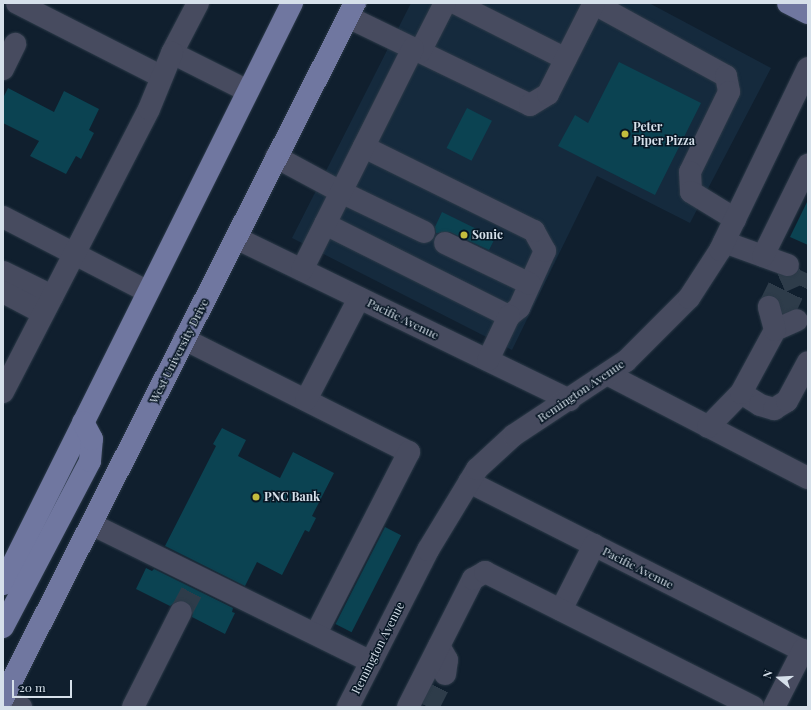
<!DOCTYPE html>
<style>
body{margin:0}
#map{position:relative;width:811px;height:710px;overflow:hidden;background:#101f2e;font-family:"Playfair Display",serif}
div>[style]{position:absolute}
.built>*{inset:0;background:#152a3d}
.building>*{inset:0;background:#0b4352;transform-origin:0 0}
.minor-tunnel>*{height:22px;margin-top:-11px;transform-origin:0;background:repeating-linear-gradient(90deg,#2e3c4a 0 22px,transparent 0 33px)}
.roads{filter:drop-shadow(0 0 1px #2c3a48) drop-shadow(0 0 1px #2c3a48)}
.minor>*{height:22px;margin:-11px;padding:0 11px;transform-origin:11px;border-radius:11px;background:#474b5f}
.major>*{height:22px;margin:-11px;padding:0 11px;transform-origin:11px;border-radius:11px;background:#7077a0}
.dots>*{width:11px;height:11px;translate:-50% -50%;box-sizing:border-box;border:2px solid #071624;border-radius:50%}
span{translate:-50% -50%;white-space:nowrap;text-align:center;line-height:1.15;-webkit-text-stroke:3px #071624;paint-order:stroke}
.poi-label{font-size:12px;color:#d6e0ea;font-weight:700}
.left{translate:0 -50%;text-align:left}
.street-label{font-size:12px;color:#d6e0ea}
.frame{position:absolute;inset:0;border:4px solid #d6e0ea;pointer-events:none}
.north{position:absolute;left:759px;top:658px;width:40px;height:40px;-webkit-text-stroke:3px #071624;paint-order:stroke;rotate:288deg;font-size:11px;font-weight:700;line-height:16px;text-align:center;color:#d6e0ea}
.north::after{content:'';display:block;margin:auto;width:14px;height:18px;background:#d6e0ea;clip-path:polygon(50% 0,100% 100%,50% 72%,0 100%)}
.scale{position:absolute;left:12px;top:680px;width:60px;height:18px;box-sizing:border-box;border:2px solid #d6e0ea;border-top:0;padding-left:5px;font-size:12px;line-height:14px;white-space:nowrap;color:#d6e0ea;-webkit-text-stroke:3px #071624;paint-order:stroke}
</style>
<div id="map">
<div class="built">
<i style="clip-path:polygon(411px 3px,649px 3px,771px 68px,690px 223px,597px 176px,512px 350px,292px 238px)"></i>
</div>
<div class="building">
<i style="clip-path:polygon(619px 62px,701px 103px,655px 195px,558px 146px,575px 115px,588px 123px)"></i>
<i style="clip-path:polygon(8px 88px,54px 112px,64px 91px,99px 109px,89px 130px,94px 133px,81px 159px,76px 156px,66px 174px,30px 156px,39px 141px,3px 123px,3px 98px)"></i>
<i style="left:467px;top:108px;width:28px;height:45px;rotate:27deg"></i>
<i style="clip-path:polygon(808px 200px,808px 245px,790px 237px)"></i>
<i style="clip-path:polygon(442px 212px,495px 238px,489px 250px,450px 232px,436px 233px,435px 227px)"></i>
<i style="clip-path:polygon(222px 428px,246px 440px,238px 456px,280px 478px,293px 452px,334px 473px,312px 516px,316px 518px,309px 532px,305px 530px,282px 575px,257px 562px,245px 586px,165px 546px,216px 446px,213px 444px)"></i>
<i style="left:385px;top:527px;width:18px;height:109px;rotate:27deg"></i>
<i style="clip-path:polygon(146px 568px,152px 571px,154px 569px,233px 608px,232px 612px,235px 613px,225px 634px,192px 617px,193px 611px,187px 601px,180px 600px,170px 606px,136px 589px)"></i>
</div>
<div class="minor-tunnel">
<i style="left:769px;top:307px;width:28px;rotate:-64deg"></i>
<i style="left:781px;top:282px;width:24px;rotate:-24deg"></i>
<i style="left:783px;top:314px;width:47px;rotate:-64.5deg"></i>
<i style="left:181px;top:612px;width:24px;rotate:-62deg"></i>
<i style="left:428px;top:707px;width:37px;rotate:-63deg"></i>
</div>
<div class="roads">
<div class="minor">
<i style="left:17px;top:3px;width:161px;rotate:27deg"></i>
<i style="left:198px;top:3px;width:56px;rotate:117.5deg"></i>
<i style="left:172px;top:53px;width:85px;rotate:26.6deg"></i>
<i style="left:455px;top:3px;width:124px;rotate:26.8deg"></i>
<i style="left:593px;top:3px;width:152px;rotate:28.8deg"></i>
<i style="left:726px;top:76px;width:16px;rotate:79deg"></i>
<i style="left:729px;top:92px;width:89px;rotate:116deg"></i>
<i style="left:690px;top:172px;width:20px;rotate:87deg"></i>
<i style="left:691px;top:192px;width:52px;rotate:31.5deg"></i>
<i style="left:348px;top:17px;width:202px;rotate:25.8deg"></i>
<i style="left:530px;top:105px;width:21px;rotate:-31deg"></i>
<i style="left:548px;top:94px;width:102px;rotate:-63.2deg"></i>
<i style="left:420px;top:52px;width:55px;rotate:-63deg"></i>
<i style="left:3px;top:69px;width:28px;rotate:-64deg"></i>
<i style="left:276px;top:157px;width:74px;rotate:28.3deg"></i>
<i style="left:341px;top:192px;width:92px;rotate:25.7deg"></i>
<i style="left:3px;top:217px;width:163px;rotate:27.3deg"></i>
<i style="left:325px;top:224px;width:206px;rotate:26.6deg"></i>
<i style="left:509px;top:316px;width:13px;rotate:-39deg"></i>
<i style="left:519px;top:308px;width:63px;rotate:-65.5deg"></i>
<i style="left:545px;top:251px;width:23px;rotate:-119deg"></i>
<i style="left:534px;top:231px;width:190px;rotate:-153.7deg"></i>
<i style="left:236px;top:238px;width:371px;rotate:25.9deg"></i>
<i style="left:724px;top:242px;width:68px;rotate:19.8deg"></i>
<i style="left:445px;top:243px;width:94px;rotate:25.8deg"></i>
<i style="left:763px;top:256px;width:102px;rotate:-63.7deg"></i>
<i style="left:302px;top:270px;width:248px;rotate:-63.4deg"></i>
<i style="left:3px;top:272px;width:55px;rotate:26.1deg"></i>
<i style="left:3px;top:292px;width:45px;rotate:27.7deg"></i>
<i style="left:775px;top:330px;width:24px;rotate:-24deg"></i>
<i style="left:184px;top:339px;width:252px;rotate:26.7deg"></i>
<i style="left:409px;top:452px;width:204px;rotate:117.1deg"></i>
<i style="left:488px;top:360px;width:49px;rotate:-64.5deg"></i>
<i style="left:607px;top:374px;width:226px;rotate:27.4deg"></i>
<i style="left:3px;top:392px;width:318px;rotate:-62.7deg"></i>
<i style="left:149px;top:109px;width:61px;rotate:-67.7deg"></i>
<i style="left:741px;top:393px;width:22px;rotate:32deg"></i>
<i style="left:760px;top:405px;width:15px;rotate:16deg"></i>
<i style="left:774px;top:409px;width:15px;rotate:-32deg"></i>
<i style="left:787px;top:401px;width:44px;rotate:-61.7deg"></i>
<i style="left:306px;top:400px;width:115px;rotate:-62.5deg"></i>
<i style="left:708px;top:427px;width:47px;rotate:-45.9deg"></i>
<i style="left:741px;top:393px;width:72px;rotate:-61.6deg"></i>
<i style="left:775px;top:330px;width:24px;rotate:-105deg"></i>
<i style="left:469px;top:482px;width:380px;rotate:26.8deg"></i>
<i style="left:91px;top:524px;width:312px;rotate:26.2deg"></i>
<i style="left:561px;top:610px;width:73px;rotate:-63.1deg"></i>
<i style="left:439px;top:646px;width:16px;rotate:60deg"></i>
<i style="left:447px;top:660px;width:14px;rotate:98deg"></i>
<i style="left:3px;top:702px;width:19px;rotate:16deg"></i>
<i style="left:133px;top:707px;width:106px;rotate:-63.2deg"></i>
<i style="left:348px;top:707px;width:176px;rotate:-63deg"></i>
<i style="left:428px;top:550px;width:95px;rotate:-58.8deg"></i>
<i style="left:477px;top:469px;width:50px;rotate:-42.6deg"></i>
<i style="left:514px;top:435px;width:134px;rotate:-33.5deg"></i>
<i style="left:626px;top:361px;width:89px;rotate:-45deg"></i>
<i style="left:689px;top:298px;width:57px;rotate:-57.1deg"></i>
<i style="left:720px;top:250px;width:202px;rotate:-64.2deg"></i>
<i style="left:408px;top:707px;width:144px;rotate:-63.1deg"></i>
<i style="left:473px;top:579px;width:14px;rotate:-30deg"></i>
<i style="left:485px;top:572px;width:300px;rotate:26.7deg"></i>
<i style="left:774px;top:707px;width:64px;rotate:-63deg"></i>
</div>
<div class="major">
<i style="left:788px;top:3px;width:22px;rotate:27deg"></i>
<i style="left:3px;top:584px;width:649px;rotate:-63.55deg"></i>
<i style="left:3px;top:627px;width:187px;rotate:-62.3deg"></i>
<i style="left:90px;top:461px;width:22px;rotate:-85deg"></i>
<i style="left:92px;top:439px;width:19px;rotate:-118deg"></i>
<i style="left:3px;top:698px;width:779px;rotate:-63.14deg"></i>
</div>
</div>
<div class="dots">
<i style="left:625px;top:134px;background:#c3bd3e"></i>
<i style="left:464px;top:235px;background:#c3bd3e"></i>
<i style="left:256px;top:497px;background:#c3bd3e"></i>
</div>
<div class="poi-label">
<span class="left" style="left:633px;top:134px">Peter<br>Piper Pizza</span>
<span class="left" style="left:472px;top:235px">Sonic</span>
<span class="left" style="left:264px;top:497px">PNC Bank</span>
</div>
<div class="street-label">
<span style="left:403px;top:319px;rotate:26deg">Pacific Avenue</span>
<span style="left:179px;top:351px;rotate:-63deg">West University Drive</span>
<span style="left:581px;top:391px;rotate:-34deg">Remington Avenue</span>
<span style="left:638px;top:568px;rotate:27deg">Pacific Avenue</span>
<span style="left:378px;top:648px;rotate:-63deg">Remington Avenue</span>
</div>
<div class="frame"></div>
<div class="north">N</div>
<div class="scale">20 m</div>
</div>
